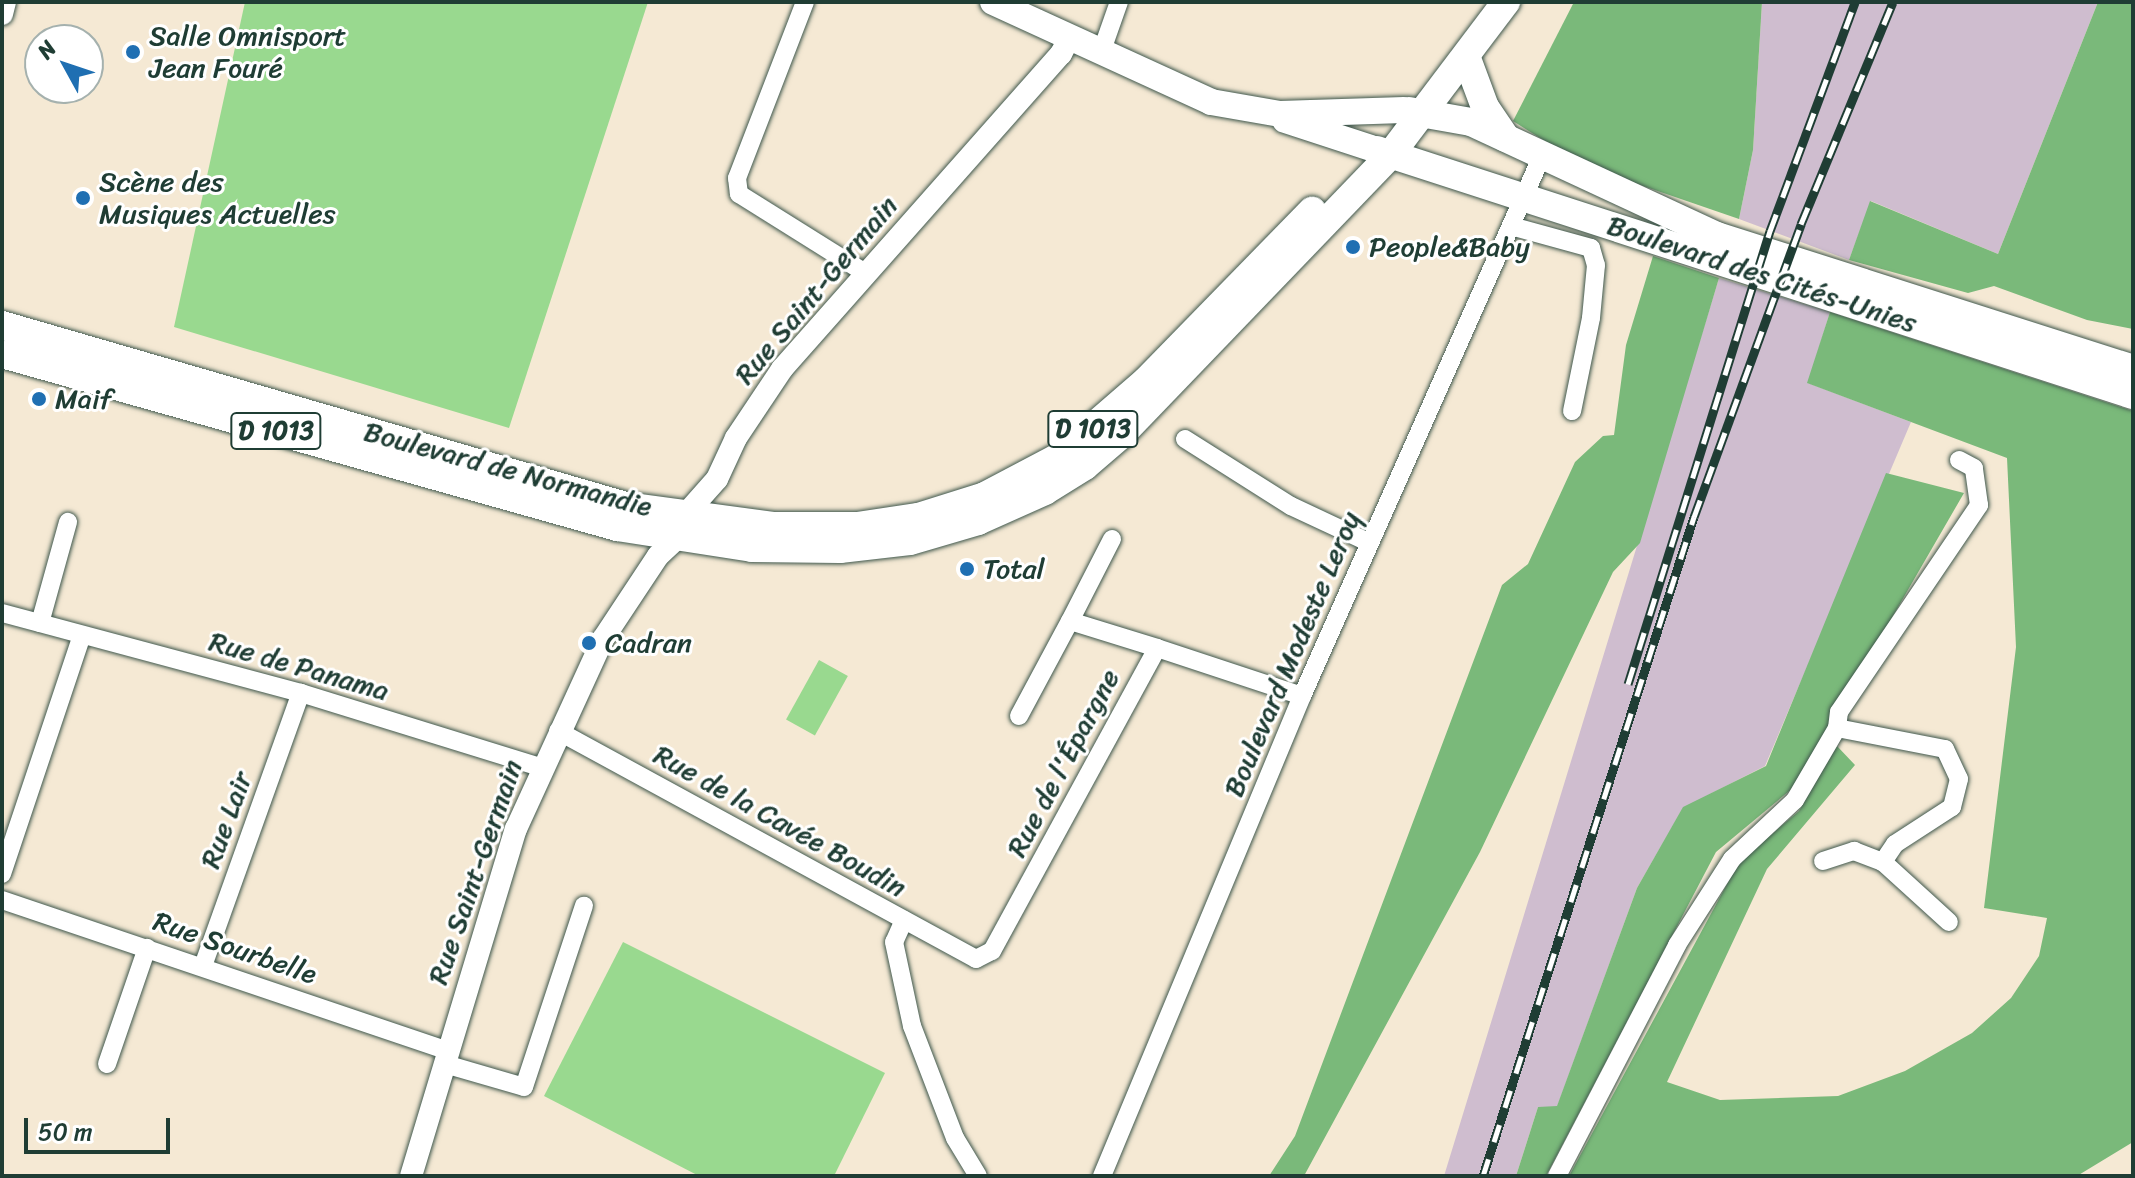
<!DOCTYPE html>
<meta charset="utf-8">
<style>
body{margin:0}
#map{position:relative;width:2135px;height:1178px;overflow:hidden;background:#f5e9d4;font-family:Sriracha,sans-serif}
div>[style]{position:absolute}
.industrial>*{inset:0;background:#cfbdcf}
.green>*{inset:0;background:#99d98f;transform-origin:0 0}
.forest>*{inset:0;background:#7ab97a}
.roads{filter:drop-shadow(0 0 2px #3f574c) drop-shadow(0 0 2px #3f574c)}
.minor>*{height:18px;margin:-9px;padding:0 9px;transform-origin:9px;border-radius:9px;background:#fff}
.tertiary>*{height:22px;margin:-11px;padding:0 11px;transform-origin:11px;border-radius:11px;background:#fff}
.secondary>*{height:26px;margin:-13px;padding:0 13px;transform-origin:13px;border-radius:13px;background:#fff}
.primary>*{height:28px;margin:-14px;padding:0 14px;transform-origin:14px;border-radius:14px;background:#fff}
.rail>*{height:9px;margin-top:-4.5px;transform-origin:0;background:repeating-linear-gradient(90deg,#fff 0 18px,#1f3d34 0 36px);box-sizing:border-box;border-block:2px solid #1f3d34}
.dots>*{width:22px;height:22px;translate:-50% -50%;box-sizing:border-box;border:4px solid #fff;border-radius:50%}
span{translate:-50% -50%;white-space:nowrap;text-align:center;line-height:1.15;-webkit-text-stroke:6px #fff;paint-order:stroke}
.shield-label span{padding:2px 6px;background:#fff;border:2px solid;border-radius:6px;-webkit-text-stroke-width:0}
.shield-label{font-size:26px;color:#1f3d34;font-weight:700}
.poi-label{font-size:28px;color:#1f3d34}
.left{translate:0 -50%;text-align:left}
.street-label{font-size:28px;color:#1f3d34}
.frame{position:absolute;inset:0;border:4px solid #1f3d34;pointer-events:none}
.north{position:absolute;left:24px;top:24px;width:80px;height:80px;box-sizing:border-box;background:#fff;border:2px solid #a5b1ae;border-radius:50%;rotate:310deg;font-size:22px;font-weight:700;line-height:32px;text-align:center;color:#1f3d34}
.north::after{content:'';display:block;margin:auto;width:28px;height:36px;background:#1f6fb2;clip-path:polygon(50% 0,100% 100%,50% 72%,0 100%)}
.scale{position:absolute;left:24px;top:1118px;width:146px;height:36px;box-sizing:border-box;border:4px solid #1f3d34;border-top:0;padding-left:10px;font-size:24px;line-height:28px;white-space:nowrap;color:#1f3d34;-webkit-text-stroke:6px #fff;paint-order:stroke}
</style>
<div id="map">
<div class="industrial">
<i style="clip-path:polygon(1762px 2px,2098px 2px,1998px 254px,1871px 201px,1849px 260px,1739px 219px,1753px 150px)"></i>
<i style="clip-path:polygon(1719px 278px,1830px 312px,1808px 383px,1911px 422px,1765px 766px,1683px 808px,1637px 888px,1557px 1107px,1538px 1107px,1516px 1176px,1444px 1176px)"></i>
</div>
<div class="green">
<i style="clip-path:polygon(245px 2px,648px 2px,509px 428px,174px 327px)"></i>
<i style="left:819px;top:660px;width:33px;height:68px;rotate:29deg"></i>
<i style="clip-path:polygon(623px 942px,885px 1073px,834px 1176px,699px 1176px,544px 1096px)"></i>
</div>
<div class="forest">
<i style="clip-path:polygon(1574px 2px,1762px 2px,1753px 150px,1739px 219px,1585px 166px,1513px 121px)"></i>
<i style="clip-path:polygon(2098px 2px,2133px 2px,2133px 329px,2087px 320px,1994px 286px,1968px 293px,1849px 260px,1870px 201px,1998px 254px)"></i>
<i style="clip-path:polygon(1653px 256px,1719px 278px,1640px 543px,1613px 572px,1480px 852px,1304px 1176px,1269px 1176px,1295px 1136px,1502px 585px,1528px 564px,1575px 462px,1603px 436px,1614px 435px,1626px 345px)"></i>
<i style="clip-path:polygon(1830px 312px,2133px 411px,2133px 1142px,2077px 1176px,1569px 1176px,1739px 862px,1799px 811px,1837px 746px,1855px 765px,1767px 869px,1667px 1082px,1720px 1100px,1838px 1096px,1905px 1071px,1972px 1033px,2011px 998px,2039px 956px,2047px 918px,1984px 908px,2016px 647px,2007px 458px,1807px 383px)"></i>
<i style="clip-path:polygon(1886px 473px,1964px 493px,1794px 787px,1716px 852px,1546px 1176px,1516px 1176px,1538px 1107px,1557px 1106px,1637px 888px,1683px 807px,1766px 766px)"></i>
</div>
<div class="roads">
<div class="minor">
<i style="left:805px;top:2px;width:189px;rotate:111.1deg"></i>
<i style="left:737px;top:178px;width:16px;rotate:83deg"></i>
<i style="left:739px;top:194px;width:151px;rotate:32deg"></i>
<i style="left:1101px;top:53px;width:54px;rotate:-70.6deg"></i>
<i style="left:1511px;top:226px;width:83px;rotate:15.4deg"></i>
<i style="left:1591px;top:248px;width:18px;rotate:74deg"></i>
<i style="left:1596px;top:265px;width:53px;rotate:95.4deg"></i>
<i style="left:1591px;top:318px;width:95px;rotate:101.5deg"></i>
<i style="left:1185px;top:439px;width:125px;rotate:32.3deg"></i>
<i style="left:1291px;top:506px;width:87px;rotate:25.1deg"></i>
<i style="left:1112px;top:539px;width:92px;rotate:117.1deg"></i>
<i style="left:1070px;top:621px;width:91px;rotate:17.2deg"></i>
<i style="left:2px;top:613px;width:310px;rotate:15deg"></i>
<i style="left:301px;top:693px;width:250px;rotate:17.2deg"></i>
<i style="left:40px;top:623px;width:105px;rotate:-74.5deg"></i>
<i style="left:1019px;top:716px;width:108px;rotate:-61.8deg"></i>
<i style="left:1837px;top:728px;width:110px;rotate:11deg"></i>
<i style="left:1945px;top:749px;width:33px;rotate:65deg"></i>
<i style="left:1959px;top:779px;width:29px;rotate:104deg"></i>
<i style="left:1952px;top:807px;width:68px;rotate:147deg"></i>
<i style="left:1895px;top:844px;width:22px;rotate:124deg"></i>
<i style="left:1883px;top:862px;width:89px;rotate:42.3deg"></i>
<i style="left:558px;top:731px;width:476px;rotate:28.6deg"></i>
<i style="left:976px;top:959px;width:18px;rotate:-27deg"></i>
<i style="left:992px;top:951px;width:345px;rotate:-61.4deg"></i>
<i style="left:1157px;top:648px;width:153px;rotate:18.3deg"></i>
<i style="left:1823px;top:861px;width:33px;rotate:-18deg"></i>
<i style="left:1854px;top:851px;width:31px;rotate:21deg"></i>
<i style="left:2px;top:874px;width:252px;rotate:-71.5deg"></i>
<i style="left:2px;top:900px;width:472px;rotate:18.7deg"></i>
<i style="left:904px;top:920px;width:24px;rotate:114deg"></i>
<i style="left:894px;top:942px;width:86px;rotate:77.9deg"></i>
<i style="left:912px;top:1026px;width:120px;rotate:69deg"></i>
<i style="left:955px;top:1138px;width:44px;rotate:58.8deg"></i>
<i style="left:203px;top:966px;width:290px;rotate:-70.3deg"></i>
<i style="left:107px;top:1064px;width:123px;rotate:-71deg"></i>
<i style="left:445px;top:1064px;width:82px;rotate:16.2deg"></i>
<i style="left:524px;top:1087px;width:191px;rotate:-71.7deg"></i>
<i style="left:1102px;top:1176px;width:520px;rotate:-67.38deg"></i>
<i style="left:1302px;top:696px;width:589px;rotate:-66.05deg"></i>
<i style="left:1557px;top:1176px;width:260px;rotate:-62.5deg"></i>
<i style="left:1677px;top:945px;width:102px;rotate:-57.4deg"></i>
<i style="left:1732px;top:859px;width:86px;rotate:-43.1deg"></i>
<i style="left:1795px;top:800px;width:83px;rotate:-59.7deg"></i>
<i style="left:1837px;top:728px;width:16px;rotate:-83deg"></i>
<i style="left:1839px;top:712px;width:250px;rotate:-55.9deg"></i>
<i style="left:1979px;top:505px;width:37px;rotate:-98deg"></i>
<i style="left:1974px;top:468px;width:17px;rotate:-152deg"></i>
</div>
<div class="tertiary">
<i style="left:2px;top:14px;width:12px;rotate:-76deg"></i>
<i style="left:411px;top:1176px;width:363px;rotate:-73.2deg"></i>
<i style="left:516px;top:829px;width:209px;rotate:-65.4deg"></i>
<i style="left:603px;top:639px;width:100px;rotate:-56.5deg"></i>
<i style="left:658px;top:556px;width:26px;rotate:-43deg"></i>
<i style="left:677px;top:538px;width:24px;rotate:-71deg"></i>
<i style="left:685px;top:515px;width:48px;rotate:-48.4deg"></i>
<i style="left:717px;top:479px;width:45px;rotate:-65.1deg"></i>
<i style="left:736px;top:438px;width:83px;rotate:-56.3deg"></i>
<i style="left:782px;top:369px;width:421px;rotate:-48.5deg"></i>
<i style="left:1061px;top:54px;width:18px;rotate:-63deg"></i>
</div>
<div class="secondary">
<i style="left:993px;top:2px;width:240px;rotate:24.6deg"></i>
<i style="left:1211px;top:102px;width:70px;rotate:9.9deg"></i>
<i style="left:1280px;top:114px;width:124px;rotate:-1.8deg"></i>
<i style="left:1285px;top:120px;width:90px;rotate:18deg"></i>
</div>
<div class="primary">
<i style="left:1466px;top:56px;width:54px;rotate:69.6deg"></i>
<i style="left:1485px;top:107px;width:37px;rotate:56deg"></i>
<i style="left:1409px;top:111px;width:63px;rotate:10.1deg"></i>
<i style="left:1471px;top:122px;width:271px;rotate:24.9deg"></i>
<i style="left:1717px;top:236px;width:437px;rotate:17.7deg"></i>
<i style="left:1377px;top:150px;width:795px;rotate:17.96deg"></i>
<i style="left:2px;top:325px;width:650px;rotate:16.18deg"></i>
<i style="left:626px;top:506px;width:148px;rotate:7.7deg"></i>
<i style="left:773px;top:526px;width:84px"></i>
<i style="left:857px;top:526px;width:62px;rotate:-8.4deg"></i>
<i style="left:918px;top:517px;width:70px;rotate:-17.4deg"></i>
<i style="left:985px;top:496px;width:81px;rotate:-27.8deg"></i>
<i style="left:1057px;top:458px;width:118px;rotate:-40.9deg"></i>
<i style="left:1146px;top:381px;width:238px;rotate:-45.7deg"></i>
<i style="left:2px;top:354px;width:639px;rotate:15.71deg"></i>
<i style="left:617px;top:527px;width:137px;rotate:8.8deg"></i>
<i style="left:752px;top:548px;width:88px;rotate:0.7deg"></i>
<i style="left:840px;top:549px;width:70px;rotate:-6.5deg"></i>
<i style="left:910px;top:541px;width:71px;rotate:-16.4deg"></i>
<i style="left:978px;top:521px;width:73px;rotate:-24.1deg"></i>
<i style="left:1045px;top:491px;width:47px;rotate:-32deg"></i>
<i style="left:1085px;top:466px;width:48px;rotate:-40.7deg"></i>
<i style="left:1121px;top:435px;width:390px;rotate:-46.1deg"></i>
<i style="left:1391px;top:154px;width:191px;rotate:-52.9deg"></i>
</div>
</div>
<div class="rail">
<i style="left:1628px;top:684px;width:475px;rotate:-72.6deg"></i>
<i style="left:1770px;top:231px;width:244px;rotate:-69.6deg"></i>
<i style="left:1483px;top:1176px;width:692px;rotate:-72.25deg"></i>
<i style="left:1694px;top:517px;width:312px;rotate:-69.9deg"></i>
<i style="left:1801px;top:224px;width:240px;rotate:-67.5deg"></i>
</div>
<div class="dots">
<i style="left:133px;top:52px;background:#1f6fb2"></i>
<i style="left:83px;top:198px;background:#1f6fb2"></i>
<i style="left:1353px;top:247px;background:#1f6fb2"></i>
<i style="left:39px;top:399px;background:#1f6fb2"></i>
<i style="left:967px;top:569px;background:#1f6fb2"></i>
<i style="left:589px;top:643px;background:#1f6fb2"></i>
</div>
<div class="shield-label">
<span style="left:1093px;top:429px">D 1013</span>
<span style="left:276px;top:431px">D 1013</span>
</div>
<div class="poi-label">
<span class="left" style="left:149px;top:52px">Salle Omnisport<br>Jean Fouré</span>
<span class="left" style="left:99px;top:198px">Scène des<br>Musiques Actuelles</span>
<span class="left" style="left:1369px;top:247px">People&amp;Baby</span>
<span class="left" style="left:55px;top:399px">Maif</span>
<span class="left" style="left:983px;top:569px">Total</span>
<span class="left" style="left:605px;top:643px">Cadran</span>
</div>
<div class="street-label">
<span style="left:1762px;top:274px;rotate:18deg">Boulevard des Cités-Unies</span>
<span style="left:816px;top:290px;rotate:-50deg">Rue Saint-Germain</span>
<span style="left:508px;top:469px;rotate:15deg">Boulevard de Normandie</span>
<span style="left:1292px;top:654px;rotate:-67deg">Boulevard Modeste Leroy</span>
<span style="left:299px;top:666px;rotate:16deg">Rue de Panama</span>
<span style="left:1063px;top:763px;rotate:-62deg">Rue de l'Épargne</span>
<span style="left:226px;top:820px;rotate:-70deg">Rue Lair</span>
<span style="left:780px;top:821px;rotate:29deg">Rue de la Cavée Boudin</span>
<span style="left:475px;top:872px;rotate:-71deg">Rue Saint-Germain</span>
<span style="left:235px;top:948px;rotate:19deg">Rue Sourbelle</span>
</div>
<div class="frame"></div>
<div class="north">N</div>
<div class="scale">50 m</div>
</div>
